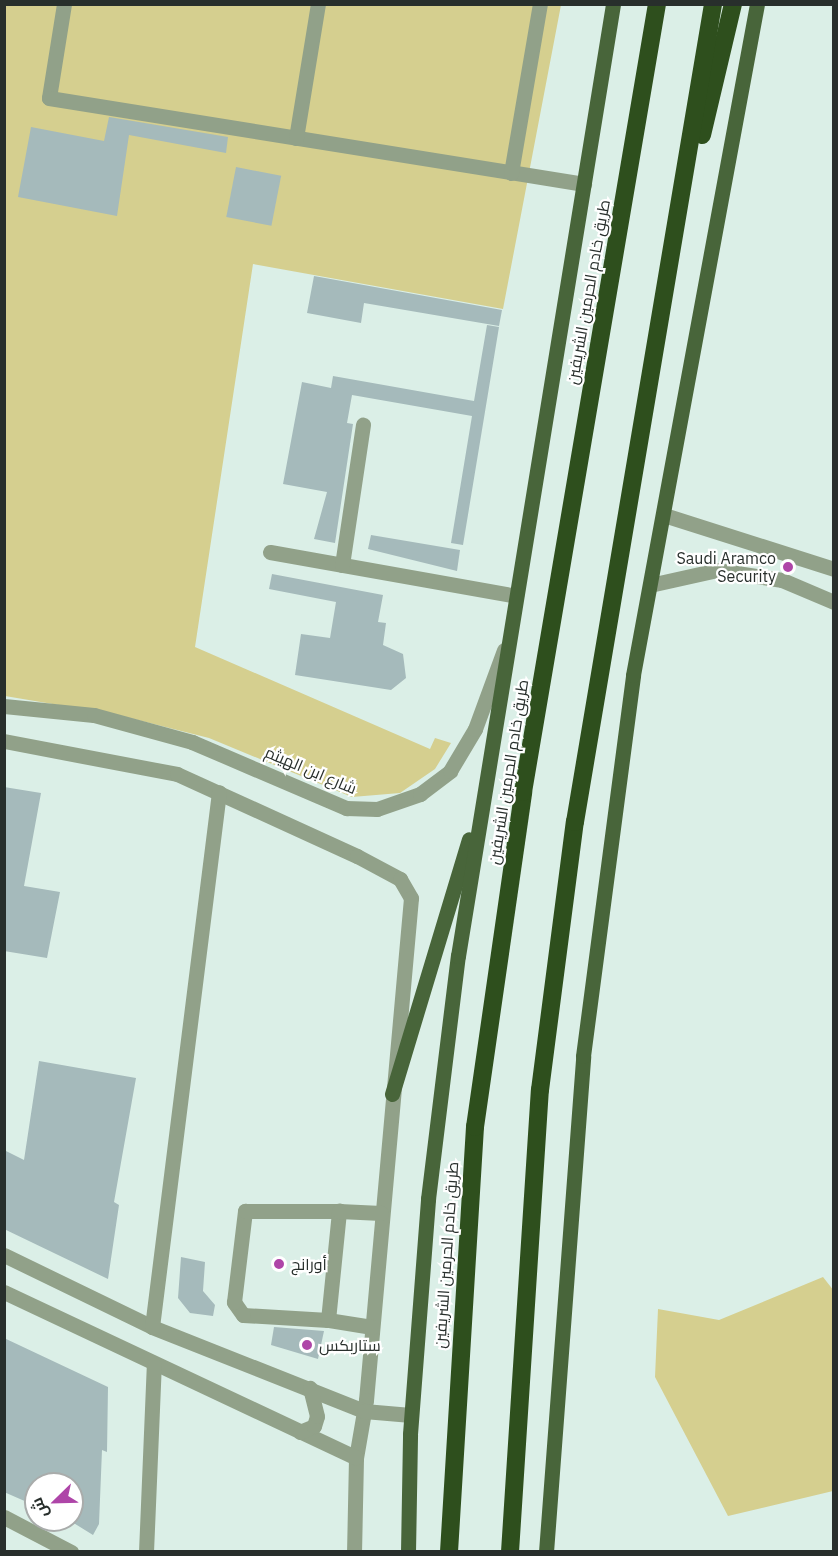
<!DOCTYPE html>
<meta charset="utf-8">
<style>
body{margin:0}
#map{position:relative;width:838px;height:1556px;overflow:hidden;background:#dbefe7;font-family:"IBM Plex Sans",Cairo,sans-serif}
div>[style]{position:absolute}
.green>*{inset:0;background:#d5cf8f}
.building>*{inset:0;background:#a5babb;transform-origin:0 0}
.minor>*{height:15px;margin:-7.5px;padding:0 7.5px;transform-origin:7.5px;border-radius:7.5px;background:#91a189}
.major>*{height:15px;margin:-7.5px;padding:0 7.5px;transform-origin:7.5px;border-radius:7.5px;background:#48653a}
.highway>*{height:18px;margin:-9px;padding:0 9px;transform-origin:9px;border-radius:9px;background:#2e4f1d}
.dots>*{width:16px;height:16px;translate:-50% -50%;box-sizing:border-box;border:3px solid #fff;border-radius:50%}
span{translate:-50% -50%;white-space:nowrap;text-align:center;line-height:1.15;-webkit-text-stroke:4.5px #fff;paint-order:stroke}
.street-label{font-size:16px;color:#282f2c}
.poi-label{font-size:16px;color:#282f2c}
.right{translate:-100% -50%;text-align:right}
.left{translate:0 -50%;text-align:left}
.frame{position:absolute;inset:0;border:6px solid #282f2c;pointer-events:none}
.north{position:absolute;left:24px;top:1472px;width:60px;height:60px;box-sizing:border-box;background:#fff;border:2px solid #a9acab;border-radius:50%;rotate:247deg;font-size:16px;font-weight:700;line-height:24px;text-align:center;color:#282f2c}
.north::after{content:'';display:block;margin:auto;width:21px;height:27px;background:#ae45a8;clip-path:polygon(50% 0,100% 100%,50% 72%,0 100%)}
</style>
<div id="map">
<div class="green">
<i style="clip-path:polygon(4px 5px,561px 5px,503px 309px,253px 264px,195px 647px,430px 749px,435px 738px,451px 743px,435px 769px,400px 793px,352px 797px,209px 738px,118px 715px,5px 696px)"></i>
<i style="clip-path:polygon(823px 1277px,834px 1291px,833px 1491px,728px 1516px,655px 1377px,658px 1309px,719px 1320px)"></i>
</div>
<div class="building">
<i style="clip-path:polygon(109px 117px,228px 137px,226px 153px,129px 135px,117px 216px,18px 197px,31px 127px,104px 141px)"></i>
<i style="left:236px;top:167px;width:46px;height:51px;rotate:11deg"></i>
<i style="clip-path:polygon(314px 276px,502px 310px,499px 326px,364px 303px,361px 323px,307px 313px)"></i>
<i style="clip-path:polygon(487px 325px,499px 327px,463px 545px,451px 543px,472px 416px,352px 395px,347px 423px,353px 424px,335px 543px,314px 539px,327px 492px,283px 484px,302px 382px,331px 388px,333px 376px,474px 401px)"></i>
<i style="clip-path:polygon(371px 535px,460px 550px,457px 571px,368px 549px)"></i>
<i style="clip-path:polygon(272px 574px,383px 595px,378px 622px,386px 623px,383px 645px,403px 654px,406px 678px,391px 690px,295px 675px,301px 634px,330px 638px,336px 602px,269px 589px)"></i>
<i style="clip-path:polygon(4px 787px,41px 793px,24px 886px,60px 892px,47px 958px,4px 951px)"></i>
<i style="clip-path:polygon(39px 1061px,136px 1078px,114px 1202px,119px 1205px,108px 1279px,4px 1229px,4px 1150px,24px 1160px)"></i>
<i style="clip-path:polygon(181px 1257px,205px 1262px,203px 1291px,215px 1305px,213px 1316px,190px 1313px,178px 1298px)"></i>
<i style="clip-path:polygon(274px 1327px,324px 1331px,318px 1359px,271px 1345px)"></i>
<i style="clip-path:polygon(4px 1338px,108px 1387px,107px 1452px,102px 1450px,99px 1524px,93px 1535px,72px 1522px,72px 1484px,36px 1484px,36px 1506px,4px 1492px)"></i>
</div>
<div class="minor">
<i style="left:64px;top:4px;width:95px;rotate:99.1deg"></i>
<i style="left:49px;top:98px;width:542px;rotate:9.13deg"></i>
<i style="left:296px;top:138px;width:136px;rotate:-80.7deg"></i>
<i style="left:511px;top:173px;width:171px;rotate:-80.3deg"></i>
<i style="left:664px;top:515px;width:178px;rotate:17.6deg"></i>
<i style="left:270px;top:552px;width:250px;rotate:10.1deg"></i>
<i style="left:342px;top:565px;width:142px;rotate:-81.5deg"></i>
<i style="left:650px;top:585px;width:69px;rotate:-12.6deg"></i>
<i style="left:717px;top:570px;width:66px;rotate:8.7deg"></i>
<i style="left:782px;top:580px;width:56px;rotate:22.9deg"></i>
<i style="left:4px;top:706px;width:90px;rotate:5.7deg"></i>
<i style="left:94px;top:715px;width:102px;rotate:15.4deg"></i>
<i style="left:192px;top:742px;width:168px;rotate:23.2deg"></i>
<i style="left:346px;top:808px;width:31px;rotate:2deg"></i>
<i style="left:377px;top:809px;width:46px;rotate:-19.2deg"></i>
<i style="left:420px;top:794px;width:38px;rotate:-37deg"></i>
<i style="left:450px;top:771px;width:49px;rotate:-59.2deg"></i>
<i style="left:475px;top:729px;width:84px;rotate:-69.8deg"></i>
<i style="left:4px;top:741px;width:176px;rotate:10.8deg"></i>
<i style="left:177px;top:774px;width:198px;rotate:24.5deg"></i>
<i style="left:357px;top:856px;width:49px;rotate:28.1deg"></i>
<i style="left:400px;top:879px;width:22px;rotate:60deg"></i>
<i style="left:411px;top:898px;width:504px;rotate:95.12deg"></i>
<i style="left:366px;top:1400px;width:59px;rotate:99.8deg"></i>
<i style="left:356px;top:1458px;width:94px;rotate:91.2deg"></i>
<i style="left:4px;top:1255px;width:165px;rotate:25.9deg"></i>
<i style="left:152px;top:1327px;width:228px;rotate:21.6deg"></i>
<i style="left:364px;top:1411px;width:47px;rotate:4.9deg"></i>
<i style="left:4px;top:1292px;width:389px;rotate:25.2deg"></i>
<i style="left:328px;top:1320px;width:85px;rotate:-176.6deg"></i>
<i style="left:243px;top:1315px;width:16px;rotate:-125deg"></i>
<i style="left:234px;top:1302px;width:92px;rotate:-83.1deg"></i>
<i style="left:245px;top:1211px;width:94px"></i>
<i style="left:152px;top:1327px;width:539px;rotate:-82.86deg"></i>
<i style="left:372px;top:1327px;width:45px;rotate:-171deg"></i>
<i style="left:328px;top:1320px;width:110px;rotate:-84.2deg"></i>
<i style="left:339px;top:1211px;width:42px;rotate:2.7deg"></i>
<i style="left:300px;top:1432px;width:15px;rotate:-23deg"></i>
<i style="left:314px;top:1426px;width:10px;rotate:-73deg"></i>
<i style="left:317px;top:1416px;width:29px;rotate:-104deg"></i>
<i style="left:4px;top:1517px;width:76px;rotate:27.6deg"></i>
<i style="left:146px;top:1552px;width:187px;rotate:-87.6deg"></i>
</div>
<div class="major">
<i style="left:392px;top:1094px;width:266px;rotate:-73.2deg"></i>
<i style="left:408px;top:1552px;width:118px;rotate:-89deg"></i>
<i style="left:410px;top:1434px;width:236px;rotate:-85.6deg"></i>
<i style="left:428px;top:1199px;width:245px;rotate:-83deg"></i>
<i style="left:458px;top:956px;width:965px;rotate:-80.75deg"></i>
<i style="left:546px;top:1552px;width:497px;rotate:-85.7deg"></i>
<i style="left:583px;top:1056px;width:384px;rotate:-82.5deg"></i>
<i style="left:633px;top:675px;width:682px;rotate:-79.53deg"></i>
</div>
<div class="highway">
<i style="left:702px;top:135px;width:135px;rotate:-76.7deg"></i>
<i style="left:449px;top:1552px;width:426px;rotate:-86.5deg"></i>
<i style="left:475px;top:1127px;width:338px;rotate:-81.8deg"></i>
<i style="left:523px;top:792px;width:799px;rotate:-80.35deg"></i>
<i style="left:510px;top:1552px;width:463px;rotate:-86.3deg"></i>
<i style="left:540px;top:1090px;width:270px;rotate:-82.6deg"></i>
<i style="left:575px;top:822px;width:830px;rotate:-80.42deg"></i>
</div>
<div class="dots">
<i style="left:788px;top:567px;background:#ae45a8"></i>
<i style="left:279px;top:1264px;background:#ae45a8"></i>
<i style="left:307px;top:1345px;background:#ae45a8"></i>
</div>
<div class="street-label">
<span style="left:588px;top:292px;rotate:-80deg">طريق خادم الحرمين الشريفين</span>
<span style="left:311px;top:770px;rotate:23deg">شارع ابن الهيثم</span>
<span style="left:508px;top:772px;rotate:-81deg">طريق خادم الحرمين الشريفين</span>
<span style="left:446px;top:1255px;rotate:-86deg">طريق خادم الحرمين الشريفين</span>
</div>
<div class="poi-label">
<span class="right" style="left:776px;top:567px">Saudi Aramco<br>Security</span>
<span class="left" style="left:291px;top:1264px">أورانج</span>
<span class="left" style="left:319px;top:1345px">ستاربكس</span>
</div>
<div class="frame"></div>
<div class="north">ش</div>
</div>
